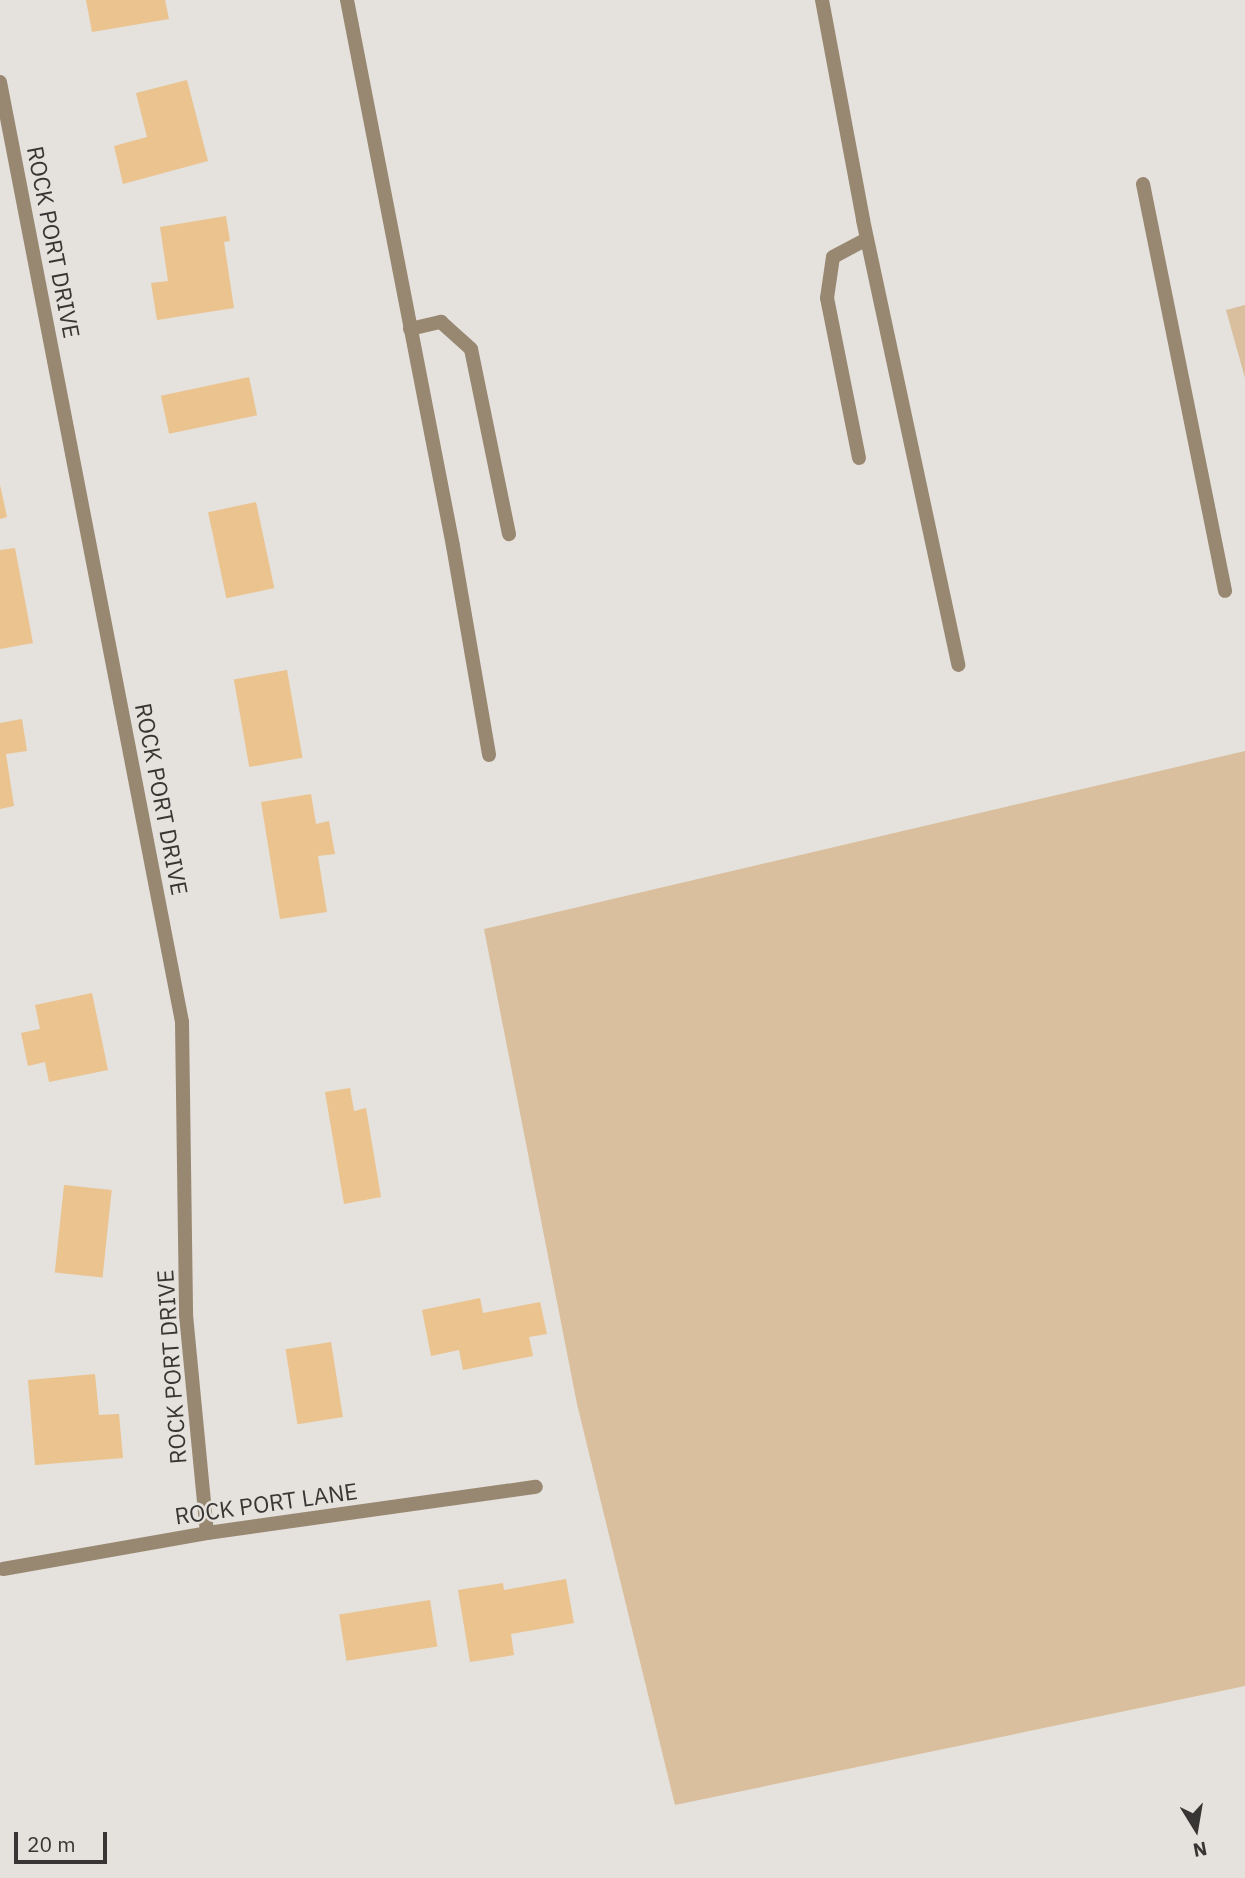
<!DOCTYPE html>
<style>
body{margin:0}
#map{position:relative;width:1245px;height:1878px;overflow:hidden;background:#e5e1dc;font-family:"IBM Plex Sans",sans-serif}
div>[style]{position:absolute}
.green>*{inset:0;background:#d9bf9d}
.building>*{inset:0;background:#eac38e;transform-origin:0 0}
.service>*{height:14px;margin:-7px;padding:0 7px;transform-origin:7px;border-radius:7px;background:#988872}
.minor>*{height:14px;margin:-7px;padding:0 7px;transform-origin:7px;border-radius:7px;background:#988872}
span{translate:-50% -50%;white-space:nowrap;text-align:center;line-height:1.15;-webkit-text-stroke:5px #e5e1dc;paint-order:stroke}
.street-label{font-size:23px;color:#383634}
.north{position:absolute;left:1161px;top:1794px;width:70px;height:70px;-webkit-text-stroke:5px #e5e1dc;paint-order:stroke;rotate:169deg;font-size:19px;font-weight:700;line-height:28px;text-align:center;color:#383634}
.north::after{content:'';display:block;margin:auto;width:24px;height:32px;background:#383634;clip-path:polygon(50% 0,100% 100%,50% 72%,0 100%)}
.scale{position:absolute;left:14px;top:1832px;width:93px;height:32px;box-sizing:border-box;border:4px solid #383634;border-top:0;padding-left:9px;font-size:21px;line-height:24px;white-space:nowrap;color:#383634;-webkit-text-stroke:5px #e5e1dc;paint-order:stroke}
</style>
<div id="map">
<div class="green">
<i style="clip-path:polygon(1245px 305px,1245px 378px,1226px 310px)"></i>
<i style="clip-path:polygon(1245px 751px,1245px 1686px,675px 1805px,577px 1404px,484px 929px)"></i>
</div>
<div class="building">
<i style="clip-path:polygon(86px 0,165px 0,169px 19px,92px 32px)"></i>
<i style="clip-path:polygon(187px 80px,208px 161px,123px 184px,114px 146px,147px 137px,136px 93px)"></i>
<i style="clip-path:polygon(226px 216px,230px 241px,224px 242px,234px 308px,157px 320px,151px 283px,168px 281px,160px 227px)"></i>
<i style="left:249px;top:377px;width:39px;height:90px;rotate:78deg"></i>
<i style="clip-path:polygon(0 485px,7px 517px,0 519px)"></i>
<i style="left:256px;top:502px;width:88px;height:49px;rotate:78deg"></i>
<i style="clip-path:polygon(15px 548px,33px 643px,0 649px,0 550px)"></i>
<i style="left:287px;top:670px;width:89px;height:54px;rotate:80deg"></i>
<i style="clip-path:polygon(22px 719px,27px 751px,6px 754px,14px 806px,0 809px,0 723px)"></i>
<i style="clip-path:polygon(311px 794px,316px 824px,329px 821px,335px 854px,318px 856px,327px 912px,280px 919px,261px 802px)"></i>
<i style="clip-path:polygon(92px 993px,108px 1070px,49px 1082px,45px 1062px,28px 1066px,21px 1033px,40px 1029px,35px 1005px)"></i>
<i style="clip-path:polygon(350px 1088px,354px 1111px,366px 1108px,381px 1197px,344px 1204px,325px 1092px)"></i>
<i style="left:64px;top:1185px;width:48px;height:88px;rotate:6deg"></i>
<i style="clip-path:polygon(480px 1298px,483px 1313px,540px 1302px,547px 1334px,529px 1337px,533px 1356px,463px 1370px,459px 1350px,431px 1356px,422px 1310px)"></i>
<i style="left:331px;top:1342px;width:76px;height:46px;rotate:81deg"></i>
<i style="clip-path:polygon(95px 1374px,99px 1415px,119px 1414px,123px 1458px,35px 1465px,28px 1380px)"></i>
<i style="clip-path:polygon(566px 1579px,574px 1623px,511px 1634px,514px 1655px,470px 1662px,458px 1590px,503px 1583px,504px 1590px)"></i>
<i style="left:430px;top:1600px;width:47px;height:92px;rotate:81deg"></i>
</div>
<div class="service">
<i style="left:347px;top:0;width:556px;rotate:79.01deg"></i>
<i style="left:453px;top:546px;width:212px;rotate:80.2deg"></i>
<i style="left:822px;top:0;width:224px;rotate:79.4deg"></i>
<i style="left:863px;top:220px;width:455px;rotate:77.9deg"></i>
<i style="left:1143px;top:184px;width:415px;rotate:78.6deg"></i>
<i style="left:410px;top:329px;width:32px;rotate:-13deg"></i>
<i style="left:441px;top:322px;width:40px;rotate:42deg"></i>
<i style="left:471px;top:349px;width:189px;rotate:78.4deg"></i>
<i style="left:859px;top:458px;width:163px;rotate:-101.3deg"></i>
<i style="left:827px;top:298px;width:41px;rotate:-81.7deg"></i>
<i style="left:833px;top:257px;width:38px;rotate:-28deg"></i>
</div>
<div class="minor">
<i style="left:0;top:82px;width:957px;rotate:79.04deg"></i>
<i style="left:182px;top:1022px;width:293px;rotate:89.2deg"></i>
<i style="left:186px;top:1315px;width:219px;rotate:84.5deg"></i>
<i style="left:3px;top:1569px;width:207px;rotate:-10deg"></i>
<i style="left:207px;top:1533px;width:332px;rotate:-8deg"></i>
</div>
<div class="street-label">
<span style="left:54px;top:242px;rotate:79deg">ROCK PORT DRIVE</span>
<span style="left:162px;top:799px;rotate:79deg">ROCK PORT DRIVE</span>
<span style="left:171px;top:1367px;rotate:-94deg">ROCK PORT DRIVE</span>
<span style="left:266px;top:1503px;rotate:-8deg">ROCK PORT LANE</span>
</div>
<div class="north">N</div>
<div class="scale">20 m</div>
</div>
